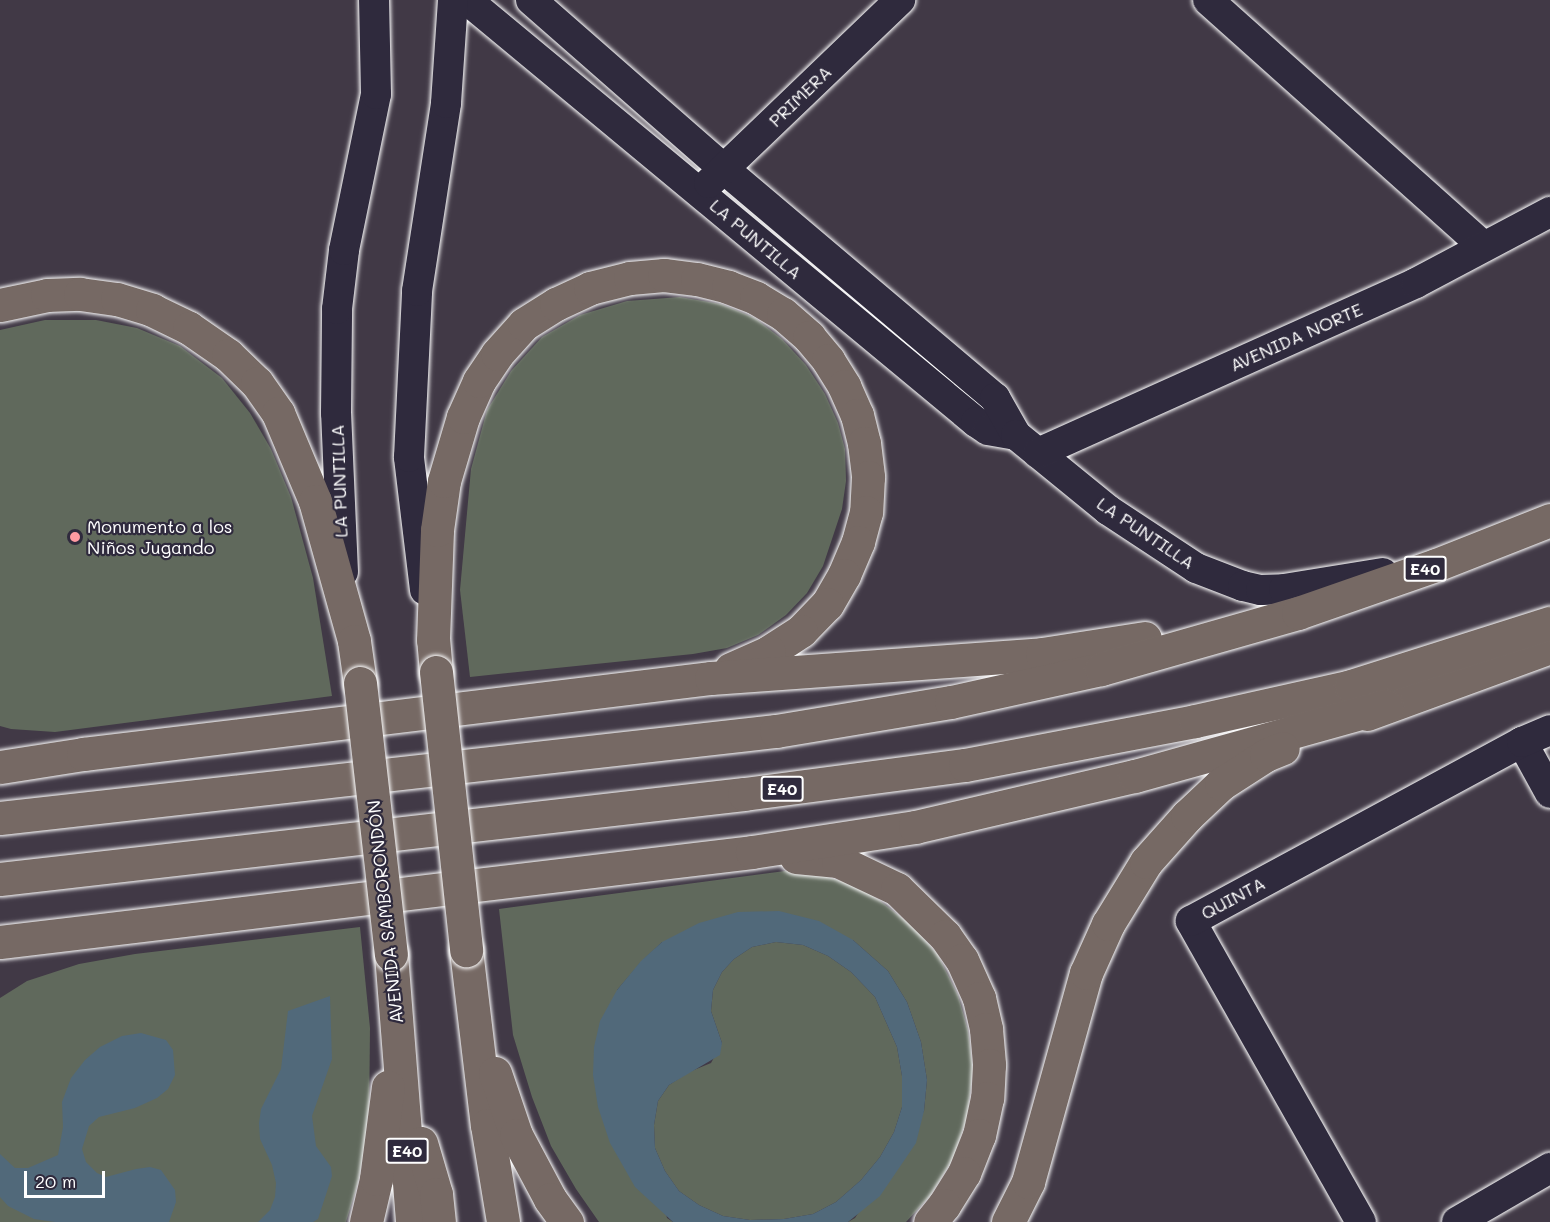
<!DOCTYPE html>
<meta charset="utf-8">
<style>
body{margin:0}
#map{position:relative;width:1550px;height:1222px;overflow:hidden;background:#413946;font-family:Mali,sans-serif}
div>[style]{position:absolute}
.green>*{inset:0;background:#60695c}
.water>*{inset:0;background:#51697a}
.roads{filter:drop-shadow(0 0 2px #fff) drop-shadow(0 0 2px #fff)}
.street>*{height:30px;margin:-15px;padding:0 15px;transform-origin:15px;border-radius:15px;background:#2f2a3d}
.highway>*{height:33px;margin:-16.5px;padding:0 16.5px;transform-origin:16.5px;border-radius:16.5px;background:#766964}
.bridges{filter:drop-shadow(0 0 2px #fff) drop-shadow(0 0 2px #fff)}
.highway-bridge>*{height:33px;margin:-16.5px;padding:0 16.5px;transform-origin:16.5px;border-radius:16.5px;background:#766964}
.dots>*{width:16px;height:16px;translate:-50% -50%;box-sizing:border-box;border:3px solid #2f2a3d;border-radius:50%}
span{translate:-50% -50%;white-space:nowrap;text-align:center;line-height:1.15;-webkit-text-stroke:4.5px #2f2a3d;paint-order:stroke}
.shield-label span{padding:2px 4px;background:#2f2a3d;border:2px solid;border-radius:4px;-webkit-text-stroke-width:0}
.shield-label{font-size:16px;color:#fff;font-weight:700}
.street-label{font-size:18px;color:#fff}
.poi-label{font-size:18px;color:#fff}
.left{translate:0 -50%;text-align:left}
.scale{position:absolute;left:24px;top:1171px;width:81px;height:27px;box-sizing:border-box;border:3px solid #fff;border-top:0;padding-left:8px;font-size:18px;line-height:21px;white-space:nowrap;color:#fff;-webkit-text-stroke:4px #2f2a3d;paint-order:stroke}
</style>
<div id="map">
<div class="green">
<i style="clip-path:polygon(680px 297px,721px 304px,755px 318px,782px 339px,806px 365px,825px 394px,838px 423px,845px 449px,846px 481px,842px 509px,823px 566px,807px 593px,786px 615px,758px 635px,727px 648px,693px 654px,470px 677px,460px 590px,471px 469px,487px 410px,511px 371px,542px 337px,580px 315px,627px 301px)"></i>
<i style="clip-path:polygon(45px 320px,96px 320px,137px 328px,180px 346px,222px 378px,250px 413px,271px 449px,291px 497px,313px 578px,332px 696px,55px 732px,11px 729px,0 726px,0 330px)"></i>
<i style="clip-path:polygon(785px 871px,821px 875px,854px 885px,879px 900px,914px 927px,938px 955px,958px 995px,968px 1030px,973px 1070px,967px 1118px,953px 1159px,930px 1196px,906px 1222px,848px 1222px,855px 1218px,924px 1111px,927px 1080px,921px 1042px,907px 1002px,888px 971px,853px 940px,662px 942px,641px 962px,617px 990px,667px 1218px,673px 1222px,599px 1222px,576px 1189px,551px 1146px,532px 1097px,513px 1035px,499px 909px)"></i>
<i style="clip-path:polygon(360px 927px,370px 1028px,369px 1123px,358px 1183px,346px 1222px,0 1222px,0 998px,27px 981px,79px 964px,135px 954px)"></i>
<i style="clip-path:polygon(776px 942px,803px 945px,828px 956px,851px 972px,875px 997px,897px 1047px,902px 1076px,902px 1107px,894px 1132px,880px 1157px,861px 1180px,836px 1202px,813px 1214px,784px 1219px,750px 1220px,723px 1216px,699px 1205px,679px 1191px,665px 1171px,655px 1148px,654px 1125px,658px 1101px,669px 1085px,689px 1072px,711px 1063px,722px 1043px,711px 1011px,713px 990px,722px 972px,734px 959px,752px 947px)"></i>
</div>
<div class="water">
<i style="clip-path:polygon(evenodd,779px 911px,819px 921px,853px 940px,888px 971px,907px 1002px,921px 1042px,927px 1080px,924px 1111px,916px 1143px,880px 1196px,848px 1222px,673px 1222px,635px 1187px,610px 1143px,598px 1107px,593px 1075px,594px 1047px,600px 1021px,617px 990px,641px 961px,662px 942px,699px 923px,738px 912px,779px 911px,776px 942px,803px 945px,828px 956px,851px 972px,875px 997px,897px 1047px,902px 1076px,902px 1107px,894px 1132px,880px 1157px,861px 1180px,836px 1202px,813px 1214px,784px 1219px,750px 1220px,723px 1216px,699px 1205px,679px 1191px,665px 1171px,655px 1148px,654px 1125px,658px 1101px,669px 1085px,720px 1055px,722px 1043px,711px 1011px,713px 990px,722px 972px,734px 959px,752px 947px,776px 942px)"></i>
<i style="clip-path:polygon(330px 996px,332px 1059px,312px 1116px,316px 1146px,331px 1167px,332px 1176px,318px 1219px,313px 1222px,258px 1222px,270px 1210px,275px 1197px,276px 1183px,272px 1165px,260px 1139px,259px 1123px,261px 1109px,281px 1069px,288px 1011px)"></i>
<i style="clip-path:polygon(141px 1033px,166px 1040px,173px 1050px,175px 1075px,168px 1089px,157px 1098px,135px 1108px,99px 1117px,89px 1126px,82px 1149px,86px 1162px,97px 1173px,106px 1177px,136px 1169px,150px 1167px,161px 1170px,175px 1190px,176px 1202px,169px 1222px,55px 1222px,34px 1219px,8px 1206px,0 1197px,0 1154px,15px 1168px,28px 1168px,58px 1155px,63px 1127px,62px 1102px,71px 1078px,85px 1060px,100px 1047px,122px 1036px)"></i>
</div>
<div class="roads">
<div class="street">
<i style="left:467px;top:0;width:661px;rotate:39.66deg"></i>
<i style="left:976px;top:422px;width:14px;rotate:34deg"></i>
<i style="left:988px;top:430px;width:28px;rotate:10deg"></i>
<i style="left:531px;top:0;width:257px;rotate:41.2deg"></i>
<i style="left:724px;top:169px;width:355px;rotate:40.2deg"></i>
<i style="left:995px;top:398px;width:43px;rotate:60.4deg"></i>
<i style="left:1016px;top:435px;width:119px;rotate:39.2deg"></i>
<i style="left:1108px;top:510px;width:105px;rotate:33.4deg"></i>
<i style="left:1196px;top:568px;width:50px;rotate:21deg"></i>
<i style="left:1243px;top:586px;width:18px;rotate:13deg"></i>
<i style="left:1261px;top:590px;width:23px;rotate:-2deg"></i>
<i style="left:1284px;top:589px;width:100px;rotate:-9.2deg"></i>
<i style="left:1208px;top:0;width:369px;rotate:41.8deg"></i>
<i style="left:709px;top:183px;width:265px;rotate:-43.8deg"></i>
<i style="left:1038px;top:453px;width:414px;rotate:-24.2deg"></i>
<i style="left:1416px;top:283px;width:152px;rotate:-27.9deg"></i>
<i style="left:343px;top:572px;width:159px;rotate:-92.5deg"></i>
<i style="left:336px;top:413px;width:104px;rotate:-89.4deg"></i>
<i style="left:337px;top:309px;width:59px;rotate:-83.2deg"></i>
<i style="left:344px;top:250px;width:159px;rotate:-78.4deg"></i>
<i style="left:376px;top:94px;width:94px;rotate:-91.2deg"></i>
<i style="left:425px;top:590px;width:134px;rotate:-96.9deg"></i>
<i style="left:409px;top:457px;width:166px;rotate:-87.2deg"></i>
<i style="left:417px;top:291px;width:190px;rotate:-81.2deg"></i>
<i style="left:446px;top:103px;width:103px;rotate:-86.1deg"></i>
<i style="left:1522px;top:742px;width:58px;rotate:61.2deg"></i>
<i style="left:1361px;top:1222px;width:346px;rotate:-119.5deg"></i>
<i style="left:1191px;top:921px;width:376px;rotate:-28.4deg"></i>
<i style="left:1522px;top:742px;width:30px;rotate:-23deg"></i>
<i style="left:1457px;top:1222px;width:108px;rotate:-30.1deg"></i>
</div>
<div class="highway">
<i style="left:0;top:305px;width:48px;rotate:-12deg"></i>
<i style="left:47px;top:295px;width:33px;rotate:-2deg"></i>
<i style="left:80px;top:294px;width:37px;rotate:8deg"></i>
<i style="left:117px;top:299px;width:37px;rotate:17deg"></i>
<i style="left:152px;top:310px;width:41px;rotate:25.9deg"></i>
<i style="left:189px;top:328px;width:47px;rotate:34.7deg"></i>
<i style="left:228px;top:355px;width:40px;rotate:44deg"></i>
<i style="left:257px;top:383px;width:37px;rotate:55deg"></i>
<i style="left:278px;top:413px;width:95px;rotate:67.2deg"></i>
<i style="left:315px;top:501px;width:145px;rotate:74.4deg"></i>
<i style="left:354px;top:641px;width:42px;rotate:81.9deg"></i>
<i style="left:436px;top:672px;width:32px;rotate:-95deg"></i>
<i style="left:433px;top:640px;width:110px;rotate:-87.9deg"></i>
<i style="left:437px;top:530px;width:49px;rotate:-81.9deg"></i>
<i style="left:444px;top:481px;width:67px;rotate:-73.5deg"></i>
<i style="left:463px;top:417px;width:39px;rotate:-66deg"></i>
<i style="left:479px;top:381px;width:32px;rotate:-56deg"></i>
<i style="left:497px;top:354px;width:40px;rotate:-48deg"></i>
<i style="left:524px;top:324px;width:38px;rotate:-32deg"></i>
<i style="left:556px;top:304px;width:38px;rotate:-25deg"></i>
<i style="left:590px;top:288px;width:41px;rotate:-14deg"></i>
<i style="left:630px;top:278px;width:34px;rotate:-5deg"></i>
<i style="left:664px;top:275px;width:33px;rotate:7deg"></i>
<i style="left:697px;top:279px;width:32px;rotate:14deg"></i>
<i style="left:728px;top:287px;width:30px;rotate:21deg"></i>
<i style="left:756px;top:298px;width:31px;rotate:31deg"></i>
<i style="left:783px;top:314px;width:35px;rotate:41deg"></i>
<i style="left:809px;top:337px;width:30px;rotate:50deg"></i>
<i style="left:828px;top:360px;width:31px;rotate:58deg"></i>
<i style="left:844px;top:386px;width:32px;rotate:66deg"></i>
<i style="left:857px;top:415px;width:29px;rotate:76deg"></i>
<i style="left:864px;top:443px;width:34px;rotate:83deg"></i>
<i style="left:868px;top:477px;width:35px;rotate:93deg"></i>
<i style="left:866px;top:512px;width:31px;rotate:105deg"></i>
<i style="left:858px;top:542px;width:36px;rotate:113deg"></i>
<i style="left:844px;top:575px;width:34px;rotate:120deg"></i>
<i style="left:827px;top:604px;width:37px;rotate:134deg"></i>
<i style="left:801px;top:631px;width:38px;rotate:147deg"></i>
<i style="left:769px;top:652px;width:42px;rotate:155.9deg"></i>
<i style="left:1367px;top:714px;width:195px;rotate:-20.1deg"></i>
<i style="left:0;top:767px;width:84px;rotate:-8.9deg"></i>
<i style="left:83px;top:754px;width:633px;rotate:-6.9deg"></i>
<i style="left:711px;top:678px;width:332px;rotate:-4.1deg"></i>
<i style="left:1042px;top:654px;width:104px;rotate:-8.8deg"></i>
<i style="left:0;top:818px;width:781px;rotate:-6.4deg"></i>
<i style="left:776px;top:731px;width:177px;rotate:-9.4deg"></i>
<i style="left:951px;top:702px;width:154px;rotate:-12.4deg"></i>
<i style="left:1101px;top:669px;width:205px;rotate:-15.9deg"></i>
<i style="left:1298px;top:613px;width:146px;rotate:-19.2deg"></i>
<i style="left:1436px;top:565px;width:123px;rotate:-21.5deg"></i>
<i style="left:796px;top:857px;width:42px;rotate:5.4deg"></i>
<i style="left:838px;top:861px;width:65px;rotate:25.4deg"></i>
<i style="left:897px;top:889px;width:67px;rotate:44.4deg"></i>
<i style="left:945px;top:936px;width:29px;rotate:55deg"></i>
<i style="left:962px;top:960px;width:42px;rotate:65.9deg"></i>
<i style="left:979px;top:998px;width:32px;rotate:77deg"></i>
<i style="left:986px;top:1029px;width:36px;rotate:85deg"></i>
<i style="left:989px;top:1065px;width:33px;rotate:93deg"></i>
<i style="left:987px;top:1098px;width:38px;rotate:102deg"></i>
<i style="left:979px;top:1135px;width:41px;rotate:111.5deg"></i>
<i style="left:964px;top:1173px;width:38px;rotate:122deg"></i>
<i style="left:944px;top:1205px;width:22px;rotate:129deg"></i>
<i style="left:0;top:879px;width:749px;rotate:-6.52deg"></i>
<i style="left:744px;top:794px;width:223px;rotate:-7.5deg"></i>
<i style="left:965px;top:765px;width:234px;rotate:-10.8deg"></i>
<i style="left:1195px;top:721px;width:160px;rotate:-12.6deg"></i>
<i style="left:1351px;top:686px;width:209px;rotate:-17.6deg"></i>
<i style="left:0;top:942px;width:757px;rotate:-6.82deg"></i>
<i style="left:752px;top:852px;width:165px;rotate:-8.7deg"></i>
<i style="left:915px;top:827px;width:226px;rotate:-13.1deg"></i>
<i style="left:1135px;top:776px;width:261px;rotate:-15.6deg"></i>
<i style="left:466px;top:950px;width:176px;rotate:83.2deg"></i>
<i style="left:487px;top:1125px;width:98px;rotate:80.6deg"></i>
<i style="left:391px;top:954px;width:269px;rotate:85.5deg"></i>
<i style="left:495px;top:1073px;width:65px;rotate:71.3deg"></i>
<i style="left:516px;top:1135px;width:72px;rotate:62deg"></i>
<i style="left:550px;top:1199px;width:29px;rotate:54deg"></i>
<i style="left:421px;top:1143px;width:53px;rotate:73.6deg"></i>
<i style="left:436px;top:1194px;width:28px;rotate:84deg"></i>
<i style="left:366px;top:1222px;width:44px;rotate:-76.9deg"></i>
<i style="left:376px;top:1179px;width:93px;rotate:-82.6deg"></i>
<i style="left:1008px;top:1222px;width:45px;rotate:-63.4deg"></i>
<i style="left:1028px;top:1182px;width:217px;rotate:-74.5deg"></i>
<i style="left:1086px;top:973px;width:54px;rotate:-65.8deg"></i>
<i style="left:1108px;top:924px;width:73px;rotate:-58.5deg"></i>
<i style="left:1146px;top:862px;width:62px;rotate:-48.3deg"></i>
<i style="left:1187px;top:816px;width:47px;rotate:-43.3deg"></i>
<i style="left:1221px;top:784px;width:54px;rotate:-32.8deg"></i>
<i style="left:1266px;top:755px;width:18px;rotate:-22deg"></i>
</div>
</div>
<div class="bridges">
<div class="highway-bridge">
<i style="left:436px;top:672px;width:280px;rotate:83.8deg"></i>
<i style="left:360px;top:683px;width:273px;rotate:83.5deg"></i>
</div>
</div>
<div class="dots">
<i style="left:75px;top:537px;background:#ff9aa2"></i>
</div>
<div class="shield-label">
<span style="left:1425px;top:569px">E40</span>
<span style="left:782px;top:789px">E40</span>
<span style="left:407px;top:1151px">E40</span>
</div>
<div class="street-label">
<span style="left:800px;top:96px;rotate:-44deg">PRIMERA</span>
<span style="left:756px;top:239px;rotate:40deg">LA PUNTILLA</span>
<span style="left:1296px;top:337px;rotate:-24deg">AVENIDA NORTE</span>
<span style="left:339px;top:481px;rotate:-92deg">LA PUNTILLA</span>
<span style="left:1146px;top:533px;rotate:34deg">LA PUNTILLA</span>
<span style="left:1233px;top:898px;rotate:-28deg">QUINTA</span>
<span style="left:385px;top:912px;rotate:-96deg">AVENIDA SAMBORONDÓN</span>
</div>
<div class="poi-label">
<span class="left" style="left:87px;top:537px">Monumento a los<br>Niños Jugando</span>
</div>
<div class="scale">20 m</div>
</div>
